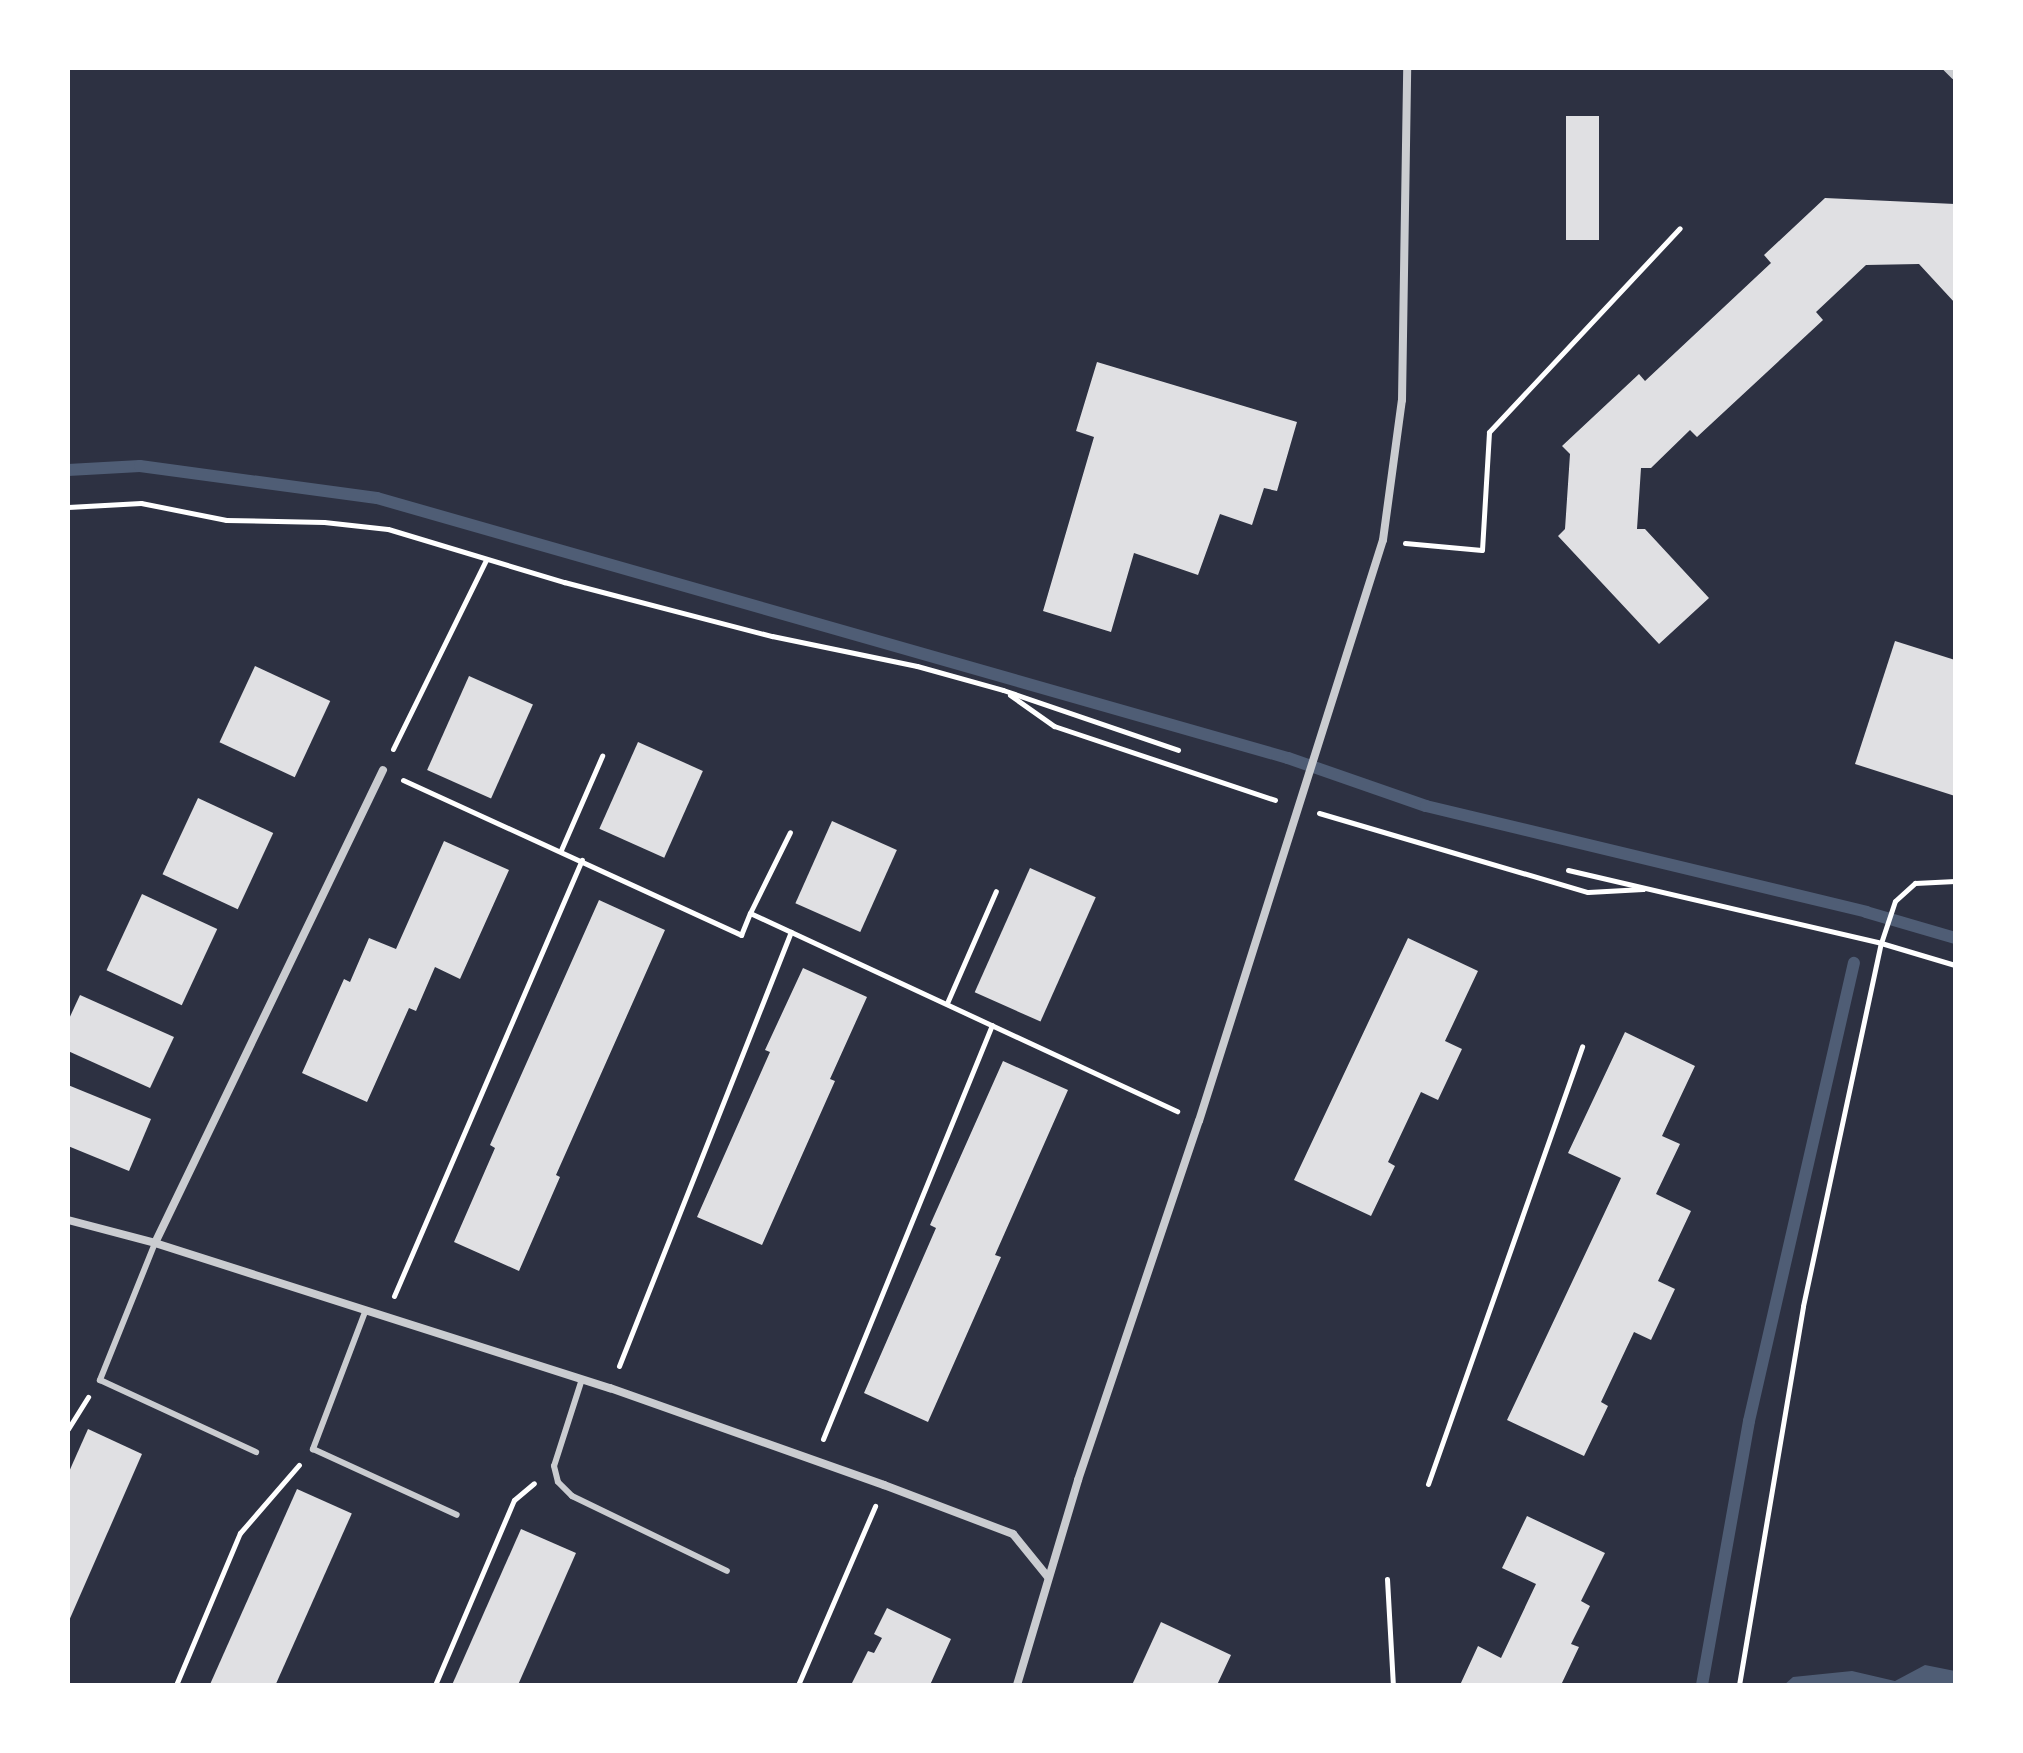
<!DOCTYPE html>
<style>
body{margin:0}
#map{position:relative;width:2023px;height:1753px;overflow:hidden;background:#2d3142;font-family:"PT Sans",sans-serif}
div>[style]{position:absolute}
.water>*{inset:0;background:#4f5d75}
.stream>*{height:12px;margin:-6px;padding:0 6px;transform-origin:6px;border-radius:6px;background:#4f5d75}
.building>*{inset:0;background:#e0e0e3;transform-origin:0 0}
.path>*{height:5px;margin:-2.5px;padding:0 2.5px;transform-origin:2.5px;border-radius:2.5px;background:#fff}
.service>*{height:6px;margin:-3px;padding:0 3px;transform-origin:3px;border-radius:3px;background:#caccd0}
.minor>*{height:8px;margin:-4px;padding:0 4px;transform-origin:4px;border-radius:4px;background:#caccd0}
span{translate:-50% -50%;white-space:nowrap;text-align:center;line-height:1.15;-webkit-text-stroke:6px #fff;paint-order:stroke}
.frame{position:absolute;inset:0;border:70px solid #fff;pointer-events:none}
</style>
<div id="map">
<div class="water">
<i style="clip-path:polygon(1925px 1665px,1955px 1671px,1955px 1685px,1784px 1685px,1793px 1677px,1852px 1671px,1895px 1681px)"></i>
</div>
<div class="stream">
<i style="left:68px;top:470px;width:72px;rotate:-3.2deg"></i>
<i style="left:140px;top:466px;width:239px;rotate:7.7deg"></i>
<i style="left:377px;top:498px;width:947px;rotate:15.93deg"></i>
<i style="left:1288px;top:758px;width:146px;rotate:19.2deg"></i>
<i style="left:1426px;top:806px;width:453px;rotate:13.5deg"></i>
<i style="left:1866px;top:912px;width:93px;rotate:16.3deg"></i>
<i style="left:1702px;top:1685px;width:268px;rotate:-79.9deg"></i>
<i style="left:1749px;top:1421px;width:470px;rotate:-77.1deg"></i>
</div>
<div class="building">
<i style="left:1566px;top:116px;width:33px;height:124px"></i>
<i style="clip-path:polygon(1825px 198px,1955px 204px,1955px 303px,1919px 264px,1866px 265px,1816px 312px,1823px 320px,1697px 437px,1690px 430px,1651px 468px,1641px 468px,1637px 529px,1645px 529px,1709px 598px,1659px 644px,1558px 536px,1565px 529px,1570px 454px,1562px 446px,1639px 374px,1645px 381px,1771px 263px,1764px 255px)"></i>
<i style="clip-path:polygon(1097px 362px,1297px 422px,1277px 491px,1264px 488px,1252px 525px,1220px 514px,1198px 575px,1134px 553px,1111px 632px,1043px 611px,1094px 437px,1076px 431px)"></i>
<i style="clip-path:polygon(1895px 641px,1955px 660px,1955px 796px,1855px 764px)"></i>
<i style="left:255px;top:666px;width:83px;height:84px;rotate:25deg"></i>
<i style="left:469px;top:676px;width:70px;height:103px;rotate:24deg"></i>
<i style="left:638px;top:742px;width:71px;height:95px;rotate:24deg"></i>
<i style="left:198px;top:798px;width:83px;height:84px;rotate:25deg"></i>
<i style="left:832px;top:821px;width:71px;height:90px;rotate:24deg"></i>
<i style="clip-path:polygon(444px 841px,509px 870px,460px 979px,435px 967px,416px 1011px,409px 1008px,367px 1102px,302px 1073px,344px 979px,350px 982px,369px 938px,396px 949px)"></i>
<i style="left:1030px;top:868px;width:72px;height:136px;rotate:24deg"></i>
<i style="left:142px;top:894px;width:83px;height:84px;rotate:25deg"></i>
<i style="clip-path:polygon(599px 900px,665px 930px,556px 1175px,560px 1177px,519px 1271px,454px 1242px,495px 1148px,490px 1145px)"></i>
<i style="clip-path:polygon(1408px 938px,1478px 971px,1445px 1041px,1462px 1049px,1438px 1100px,1421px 1092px,1388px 1162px,1395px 1166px,1371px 1216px,1294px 1180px)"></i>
<i style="clip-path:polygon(803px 968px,867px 997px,830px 1079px,835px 1081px,762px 1245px,697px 1217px,770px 1052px,765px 1050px)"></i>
<i style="clip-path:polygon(80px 995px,174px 1037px,150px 1088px,68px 1051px,68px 1021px)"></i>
<i style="clip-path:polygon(1625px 1032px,1695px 1066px,1662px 1136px,1680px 1144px,1656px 1194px,1691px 1211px,1658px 1281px,1675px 1289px,1651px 1340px,1634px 1332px,1601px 1402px,1608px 1406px,1584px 1456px,1507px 1420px,1621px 1178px,1568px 1153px)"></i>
<i style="clip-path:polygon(1003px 1061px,1068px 1090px,995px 1255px,1001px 1257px,928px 1422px,864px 1393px,936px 1228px,930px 1225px)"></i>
<i style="clip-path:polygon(68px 1085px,151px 1119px,129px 1171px,68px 1146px)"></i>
<i style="clip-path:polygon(88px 1429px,142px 1454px,68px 1623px,68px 1474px)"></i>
<i style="left:297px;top:1489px;width:60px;height:214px;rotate:24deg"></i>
<i style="clip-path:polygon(1527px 1516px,1605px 1553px,1581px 1601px,1590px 1606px,1571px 1644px,1579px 1647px,1561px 1685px,1460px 1685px,1478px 1646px,1501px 1658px,1536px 1584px,1502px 1568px)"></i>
<i style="clip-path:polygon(521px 1529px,576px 1553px,518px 1685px,452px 1685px)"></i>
<i style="clip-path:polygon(887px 1608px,951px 1639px,930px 1685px,851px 1685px,868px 1651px,874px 1653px,882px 1638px,874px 1634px)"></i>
<i style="clip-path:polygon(1161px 1622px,1231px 1655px,1217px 1685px,1132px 1685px)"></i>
</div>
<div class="path">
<i style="left:68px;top:507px;width:73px;rotate:-3.1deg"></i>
<i style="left:141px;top:503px;width:87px;rotate:11.3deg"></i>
<i style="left:226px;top:520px;width:98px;rotate:1.2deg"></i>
<i style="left:324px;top:522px;width:64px;rotate:6.2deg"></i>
<i style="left:388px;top:529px;width:184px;rotate:16.8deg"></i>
<i style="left:564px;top:582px;width:215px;rotate:14.6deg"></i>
<i style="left:772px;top:636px;width:148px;rotate:11.7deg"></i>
<i style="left:917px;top:666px;width:89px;rotate:15.6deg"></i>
<i style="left:1003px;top:690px;width:185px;rotate:18.9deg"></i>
<i style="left:1405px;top:543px;width:77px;rotate:5.2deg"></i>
<i style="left:1482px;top:550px;width:118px;rotate:-86.6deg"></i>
<i style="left:1489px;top:432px;width:279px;rotate:-46.9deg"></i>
<i style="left:1010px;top:695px;width:54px;rotate:35.2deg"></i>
<i style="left:1054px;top:726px;width:233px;rotate:18.5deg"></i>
<i style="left:393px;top:749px;width:211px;rotate:-63.8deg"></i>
<i style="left:403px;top:780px;width:372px;rotate:24.6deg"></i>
<i style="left:741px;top:935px;width:24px;rotate:-68deg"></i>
<i style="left:750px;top:913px;width:471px;rotate:24.9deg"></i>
<i style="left:1319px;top:813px;width:280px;rotate:16.4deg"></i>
<i style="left:1588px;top:892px;width:55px;rotate:-3.1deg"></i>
<i style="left:561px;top:850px;width:103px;rotate:-66.4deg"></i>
<i style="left:1568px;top:870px;width:321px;rotate:13.1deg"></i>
<i style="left:1881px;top:943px;width:77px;rotate:16.6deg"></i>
<i style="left:750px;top:913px;width:90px;rotate:-63.7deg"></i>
<i style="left:947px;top:1003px;width:122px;rotate:-66.4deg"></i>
<i style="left:394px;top:1296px;width:475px;rotate:-66.7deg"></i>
<i style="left:619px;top:1366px;width:467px;rotate:-68.4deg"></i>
<i style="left:68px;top:1429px;width:38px;rotate:-58deg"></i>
<i style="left:823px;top:1439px;width:447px;rotate:-67.8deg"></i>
<i style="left:1428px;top:1484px;width:464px;rotate:-70.6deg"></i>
<i style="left:1387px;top:1579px;width:106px;rotate:86.8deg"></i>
<i style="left:176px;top:1685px;width:165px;rotate:-67.2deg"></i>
<i style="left:240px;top:1533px;width:90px;rotate:-49.1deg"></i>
<i style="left:435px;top:1685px;width:201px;rotate:-66.9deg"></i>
<i style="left:514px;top:1500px;width:26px;rotate:-40deg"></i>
<i style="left:798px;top:1685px;width:195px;rotate:-66.7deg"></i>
<i style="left:1739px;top:1685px;width:384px;rotate:-80.4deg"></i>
<i style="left:1803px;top:1306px;width:371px;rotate:-77.9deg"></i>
<i style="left:1881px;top:943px;width:44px;rotate:-71.6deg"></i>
<i style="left:1895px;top:901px;width:27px;rotate:-42deg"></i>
<i style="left:1915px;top:883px;width:40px;rotate:-2.9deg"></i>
</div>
<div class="service">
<i style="left:155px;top:1243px;width:148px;rotate:111.9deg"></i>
<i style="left:100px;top:1380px;width:172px;rotate:24.8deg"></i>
<i style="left:365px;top:1312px;width:147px;rotate:110.8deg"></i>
<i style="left:313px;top:1449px;width:158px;rotate:24.6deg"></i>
<i style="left:582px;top:1379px;width:91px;rotate:107.8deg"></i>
<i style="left:554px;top:1466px;width:16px;rotate:76deg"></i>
<i style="left:558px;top:1482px;width:20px;rotate:45deg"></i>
<i style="left:572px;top:1496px;width:172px;rotate:25.8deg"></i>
</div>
<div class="minor">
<i style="left:1947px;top:68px;width:11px;rotate:45deg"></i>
<i style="left:68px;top:1220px;width:90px;rotate:14.8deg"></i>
<i style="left:155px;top:1243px;width:478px;rotate:17.7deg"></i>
<i style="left:610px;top:1388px;width:291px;rotate:19.5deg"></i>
<i style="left:884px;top:1485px;width:138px;rotate:20.8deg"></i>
<i style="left:1013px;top:1534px;width:55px;rotate:50.9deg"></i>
<i style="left:155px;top:1243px;width:525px;rotate:-64.26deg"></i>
<i style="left:1017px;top:1685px;width:214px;rotate:-73.4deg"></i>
<i style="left:1078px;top:1480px;width:379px;rotate:-71.4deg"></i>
<i style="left:1199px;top:1121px;width:609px;rotate:-72.43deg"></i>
<i style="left:1383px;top:540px;width:141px;rotate:-82.3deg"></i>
<i style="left:1402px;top:400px;width:332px;rotate:-89.1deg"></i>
</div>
<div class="frame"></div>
</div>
